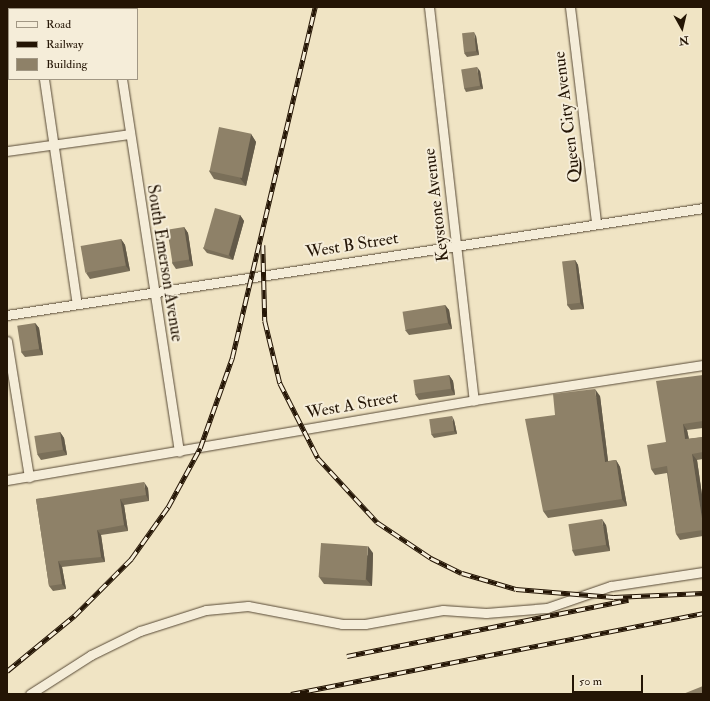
<!DOCTYPE html>
<style>
body{margin:0}
#map{position:relative;width:710px;height:701px;overflow:hidden;background:#f0e4c4;font-family:"IM FELL Double Pica",serif}
div>[style]{position:absolute}
.roads{filter:drop-shadow(0 0 1px #574935) drop-shadow(0 0 1px #574935)}
.minor>*{height:9px;margin:-4.5px;padding:0 4.5px;transform-origin:4.5px;border-radius:4.5px;background:#f5edd9}
.rail>*{height:4.5px;margin-top:-2.25px;transform-origin:0;background:repeating-linear-gradient(90deg,#f5edd9 0 9px,#241505 0 18px);box-sizing:border-box;border-block:1px solid #241505}
.wall>*{inset:0;background:#7a6f59}
.shaded-wall>*{inset:0;background:#635a49}
.building>*{inset:0;background:#8e8168;transform-origin:0 0}
span{translate:-50% -50%;white-space:nowrap;text-align:center;line-height:1.15;-webkit-text-stroke:4px #f5edd9;paint-order:stroke}
.street-label{font-size:17px;color:#241505}
.frame{position:absolute;inset:0;border:8px solid #241505;pointer-events:none}
.legend{position:absolute;left:8px;top:8px;width:130px;height:72px;box-sizing:border-box;background:#f5edd9;border:1px solid #a19784;margin:0;padding:5px 7px;list-style:none;font-size:12px;color:#241505}
.legend li{display:flex;align-items:center;gap:8px;height:20px}
.legend b{width:20px;border:1px solid #a19784}
.north{position:absolute;left:662px;top:8px;width:40px;height:40px;-webkit-text-stroke:3px #f5edd9;paint-order:stroke;rotate:172deg;font-size:11px;font-weight:700;line-height:16px;text-align:center;color:#241505}
.north::after{content:'';display:block;margin:auto;width:14px;height:18px;background:#241505;clip-path:polygon(50% 0,100% 100%,50% 72%,0 100%)}
.scale{position:absolute;left:572px;top:675px;width:71px;height:18px;box-sizing:border-box;border:2px solid #241505;border-top:0;padding-left:5px;font-size:12px;line-height:14px;white-space:nowrap;color:#241505;-webkit-text-stroke:3px #f5edd9;paint-order:stroke}
</style>
<div id="map">
<div class="roads">
<div class="minor">
<i style="left:33px;top:7px;width:2px;rotate:90deg"></i>
<i style="left:112px;top:7px;width:2px;rotate:90deg"></i>
<i style="left:429px;top:7px;width:396px;rotate:83.5deg"></i>
<i style="left:570px;top:7px;width:218px;rotate:83.1deg"></i>
<i style="left:44px;top:79px;width:227px;rotate:81.7deg"></i>
<i style="left:122px;top:79px;width:377px;rotate:81.3deg"></i>
<i style="left:7px;top:151px;width:124px;rotate:-7.9deg"></i>
<i style="left:7px;top:315px;width:704px;rotate:-8.74deg"></i>
<i style="left:7px;top:341px;width:138px;rotate:80.8deg"></i>
<i style="left:7px;top:480px;width:474px;rotate:-9.7deg"></i>
<i style="left:474px;top:400px;width:232px;rotate:-8.7deg"></i>
<i style="left:30px;top:694px;width:72px;rotate:-32.6deg"></i>
<i style="left:91px;top:655px;width:55px;rotate:-26.1deg"></i>
<i style="left:140px;top:631px;width:69px;rotate:-17.7deg"></i>
<i style="left:206px;top:610px;width:42px;rotate:-5.4deg"></i>
<i style="left:248px;top:606px;width:96px;rotate:10.8deg"></i>
<i style="left:342px;top:624px;width:23px"></i>
<i style="left:365px;top:624px;width:79px;rotate:-10.2deg"></i>
<i style="left:443px;top:610px;width:43px;rotate:4deg"></i>
<i style="left:486px;top:613px;width:61px;rotate:-4.7deg"></i>
<i style="left:547px;top:608px;width:68px;rotate:-19deg"></i>
<i style="left:611px;top:586px;width:93px;rotate:-8.7deg"></i>
</div>
</div>
<div class="rail">
<i style="left:263px;top:245px;width:76px;rotate:88.5deg"></i>
<i style="left:265px;top:321px;width:64px;rotate:76.4deg"></i>
<i style="left:280px;top:383px;width:84px;rotate:63.1deg"></i>
<i style="left:318px;top:458px;width:87px;rotate:47.3deg"></i>
<i style="left:377px;top:522px;width:65px;rotate:33.7deg"></i>
<i style="left:431px;top:558px;width:34px;rotate:26deg"></i>
<i style="left:462px;top:573px;width:56px;rotate:16.5deg"></i>
<i style="left:516px;top:589px;width:98px;rotate:4.7deg"></i>
<i style="left:614px;top:597px;width:89px;rotate:-2.6deg"></i>
<i style="left:347px;top:656px;width:287px;rotate:-11.3deg"></i>
<i style="left:7px;top:671px;width:87px;rotate:-39.4deg"></i>
<i style="left:74px;top:616px;width:81px;rotate:-45deg"></i>
<i style="left:131px;top:559px;width:64px;rotate:-54.6deg"></i>
<i style="left:168px;top:507px;width:67px;rotate:-61.5deg"></i>
<i style="left:200px;top:448px;width:96px;rotate:-70.4deg"></i>
<i style="left:232px;top:358px;width:361px;rotate:-76.7deg"></i>
<i style="left:291px;top:694px;width:420px;rotate:-11.1deg"></i>
</div>
<div class="wall">
<i style="clip-path:polygon(476px 36px,479px 55px,467px 57px,464px 53px)"></i>
<i style="clip-path:polygon(480px 71px,483px 89px,466px 92px,464px 88px)"></i>
<i style="clip-path:polygon(251px 134px,256px 142px,246px 186px,214px 179px,209px 171px)"></i>
<i style="clip-path:polygon(240px 215px,244px 221px,233px 260px,207px 253px,203px 248px)"></i>
<i style="clip-path:polygon(184px 227px,188px 233px,193px 266px,176px 269px,172px 263px)"></i>
<i style="clip-path:polygon(121px 239px,125px 245px,130px 271px,90px 279px,86px 273px)"></i>
<i style="clip-path:polygon(575px 260px,578px 265px,584px 309px,571px 310px,567px 305px)"></i>
<i style="clip-path:polygon(445px 305px,449px 310px,452px 329px,409px 335px,405px 330px)"></i>
<i style="clip-path:polygon(35px 323px,39px 328px,43px 355px,25px 357px,21px 352px)"></i>
<i style="clip-path:polygon(449px 375px,453px 381px,455px 395px,419px 400px,415px 394px)"></i>
<i style="clip-path:polygon(703px 375px,703px 428px,687px 430px,689px 439px,703px 437px,703px 459px,697px 460px,703px 502px,703px 536px,680px 540px,676px 534px,667px 473px,655px 475px,651px 469px)"></i>
<i style="clip-path:polygon(600px 396px,608px 461px,616px 460px,620px 467px,627px 506px,548px 518px,543px 511px,555px 415px)"></i>
<i style="clip-path:polygon(454px 420px,457px 434px,434px 438px,431px 434px)"></i>
<i style="clip-path:polygon(60px 432px,64px 438px,67px 455px,41px 460px,37px 454px)"></i>
<i style="clip-path:polygon(148px 488px,149px 501px,124px 505px,128px 531px,101px 535px,105px 562px,62px 567px,66px 589px,53px 591px,49px 586px,36px 499px)"></i>
<i style="clip-path:polygon(606px 525px,610px 551px,575px 556px,572px 550px)"></i>
<i style="clip-path:polygon(373px 553px,372px 586px,324px 584px,319px 577px)"></i>
</div>
<div class="shaded-wall">
<i style="clip-path:polygon(474px 32px,476px 36px,479px 55px,476px 51px)"></i>
<i style="clip-path:polygon(477px 67px,480px 71px,483px 89px,480px 86px)"></i>
<i style="clip-path:polygon(251px 134px,256px 142px,246px 186px,240px 178px)"></i>
<i style="clip-path:polygon(240px 215px,244px 221px,233px 260px,229px 255px)"></i>
<i style="clip-path:polygon(184px 227px,188px 233px,193px 266px,189px 260px)"></i>
<i style="clip-path:polygon(121px 239px,125px 245px,130px 271px,126px 266px)"></i>
<i style="clip-path:polygon(575px 260px,578px 265px,584px 309px,580px 303px)"></i>
<i style="clip-path:polygon(445px 305px,449px 310px,452px 329px,448px 323px)"></i>
<i style="clip-path:polygon(35px 323px,39px 328px,43px 355px,39px 349px)"></i>
<i style="clip-path:polygon(449px 375px,453px 381px,455px 395px,451px 389px)"></i>
<i style="clip-path:polygon(595px 389px,600px 396px,609px 469px,605px 462px)"></i>
<i style="clip-path:polygon(452px 416px,454px 420px,457px 434px,454px 431px)"></i>
<i style="clip-path:polygon(683px 424px,687px 430px,690px 445px,685px 439px)"></i>
<i style="clip-path:polygon(60px 432px,64px 438px,67px 455px,63px 450px)"></i>
<i style="clip-path:polygon(692px 454px,697px 460px,703px 502px,703px 525px)"></i>
<i style="clip-path:polygon(616px 460px,620px 467px,627px 506px,622px 499px)"></i>
<i style="clip-path:polygon(144px 482px,148px 488px,149px 501px,146px 495px)"></i>
<i style="clip-path:polygon(120px 499px,124px 505px,128px 531px,124px 525px)"></i>
<i style="clip-path:polygon(602px 519px,606px 525px,610px 551px,606px 545px)"></i>
<i style="clip-path:polygon(97px 530px,101px 535px,105px 562px,101px 557px)"></i>
<i style="clip-path:polygon(368px 546px,373px 553px,372px 586px,366px 579px)"></i>
<i style="clip-path:polygon(58px 561px,62px 567px,66px 589px,62px 584px)"></i>
</div>
<div class="building">
<i style="left:474px;top:32px;width:19px;height:12px;rotate:84deg"></i>
<i style="left:477px;top:67px;width:19px;height:16px;rotate:81deg"></i>
<i style="left:219px;top:127px;width:33px;height:45px;rotate:12deg"></i>
<i style="left:215px;top:208px;width:26px;height:42px;rotate:16deg"></i>
<i style="left:184px;top:227px;width:33px;height:17px;rotate:81deg"></i>
<i style="left:121px;top:239px;width:27px;height:41px;rotate:80deg"></i>
<i style="left:575px;top:260px;width:43px;height:13px;rotate:83deg"></i>
<i style="left:445px;top:305px;width:18px;height:43px;rotate:81deg"></i>
<i style="left:35px;top:323px;width:26px;height:18px;rotate:81deg"></i>
<i style="left:449px;top:375px;width:14px;height:36px;rotate:82deg"></i>
<i style="clip-path:polygon(703px 375px,703px 421px,683px 424px,685px 439px,703px 437px,703px 452px,692px 454px,703px 525px,703px 530px,676px 534px,667px 466px,651px 469px,647px 445px,666px 442px,656px 381px)"></i>
<i style="clip-path:polygon(595px 389px,605px 462px,616px 460px,622px 499px,543px 511px,525px 419px,555px 415px,553px 394px)"></i>
<i style="left:452px;top:416px;width:15px;height:23px;rotate:82deg"></i>
<i style="left:60px;top:432px;width:18px;height:26px;rotate:81deg"></i>
<i style="clip-path:polygon(144px 482px,146px 495px,120px 499px,124px 525px,97px 530px,101px 557px,58px 561px,62px 584px,49px 586px,36px 499px)"></i>
<i style="left:602px;top:519px;width:26px;height:34px;rotate:81deg"></i>
<i style="left:321px;top:543px;width:47px;height:34px;rotate:4deg"></i>
<i style="clip-path:polygon(703px 686px,703px 694px,683px 694px)"></i>
</div>
<div class="street-label">
<span style="left:567px;top:117px;rotate:-97deg">Queen City Avenue</span>
<span style="left:436px;top:205px;rotate:-97deg">Keystone Avenue</span>
<span style="left:352px;top:245px;rotate:-9deg">West B Street</span>
<span style="left:165px;top:263px;rotate:81deg">South Emerson Avenue</span>
<span style="left:352px;top:405px;rotate:-10deg">West A Street</span>
</div>
<div class="frame"></div>
<ul class="legend">
<li><b style="height:5px;background:#f5edd9"></b>Road</li>
<li><b style="height:5px;background:#241505"></b>Railway</li>
<li><b style="height:11px;background:#8e8168"></b>Building</li>
</ul>
<div class="north">N</div>
<div class="scale">50 m</div>
</div>
